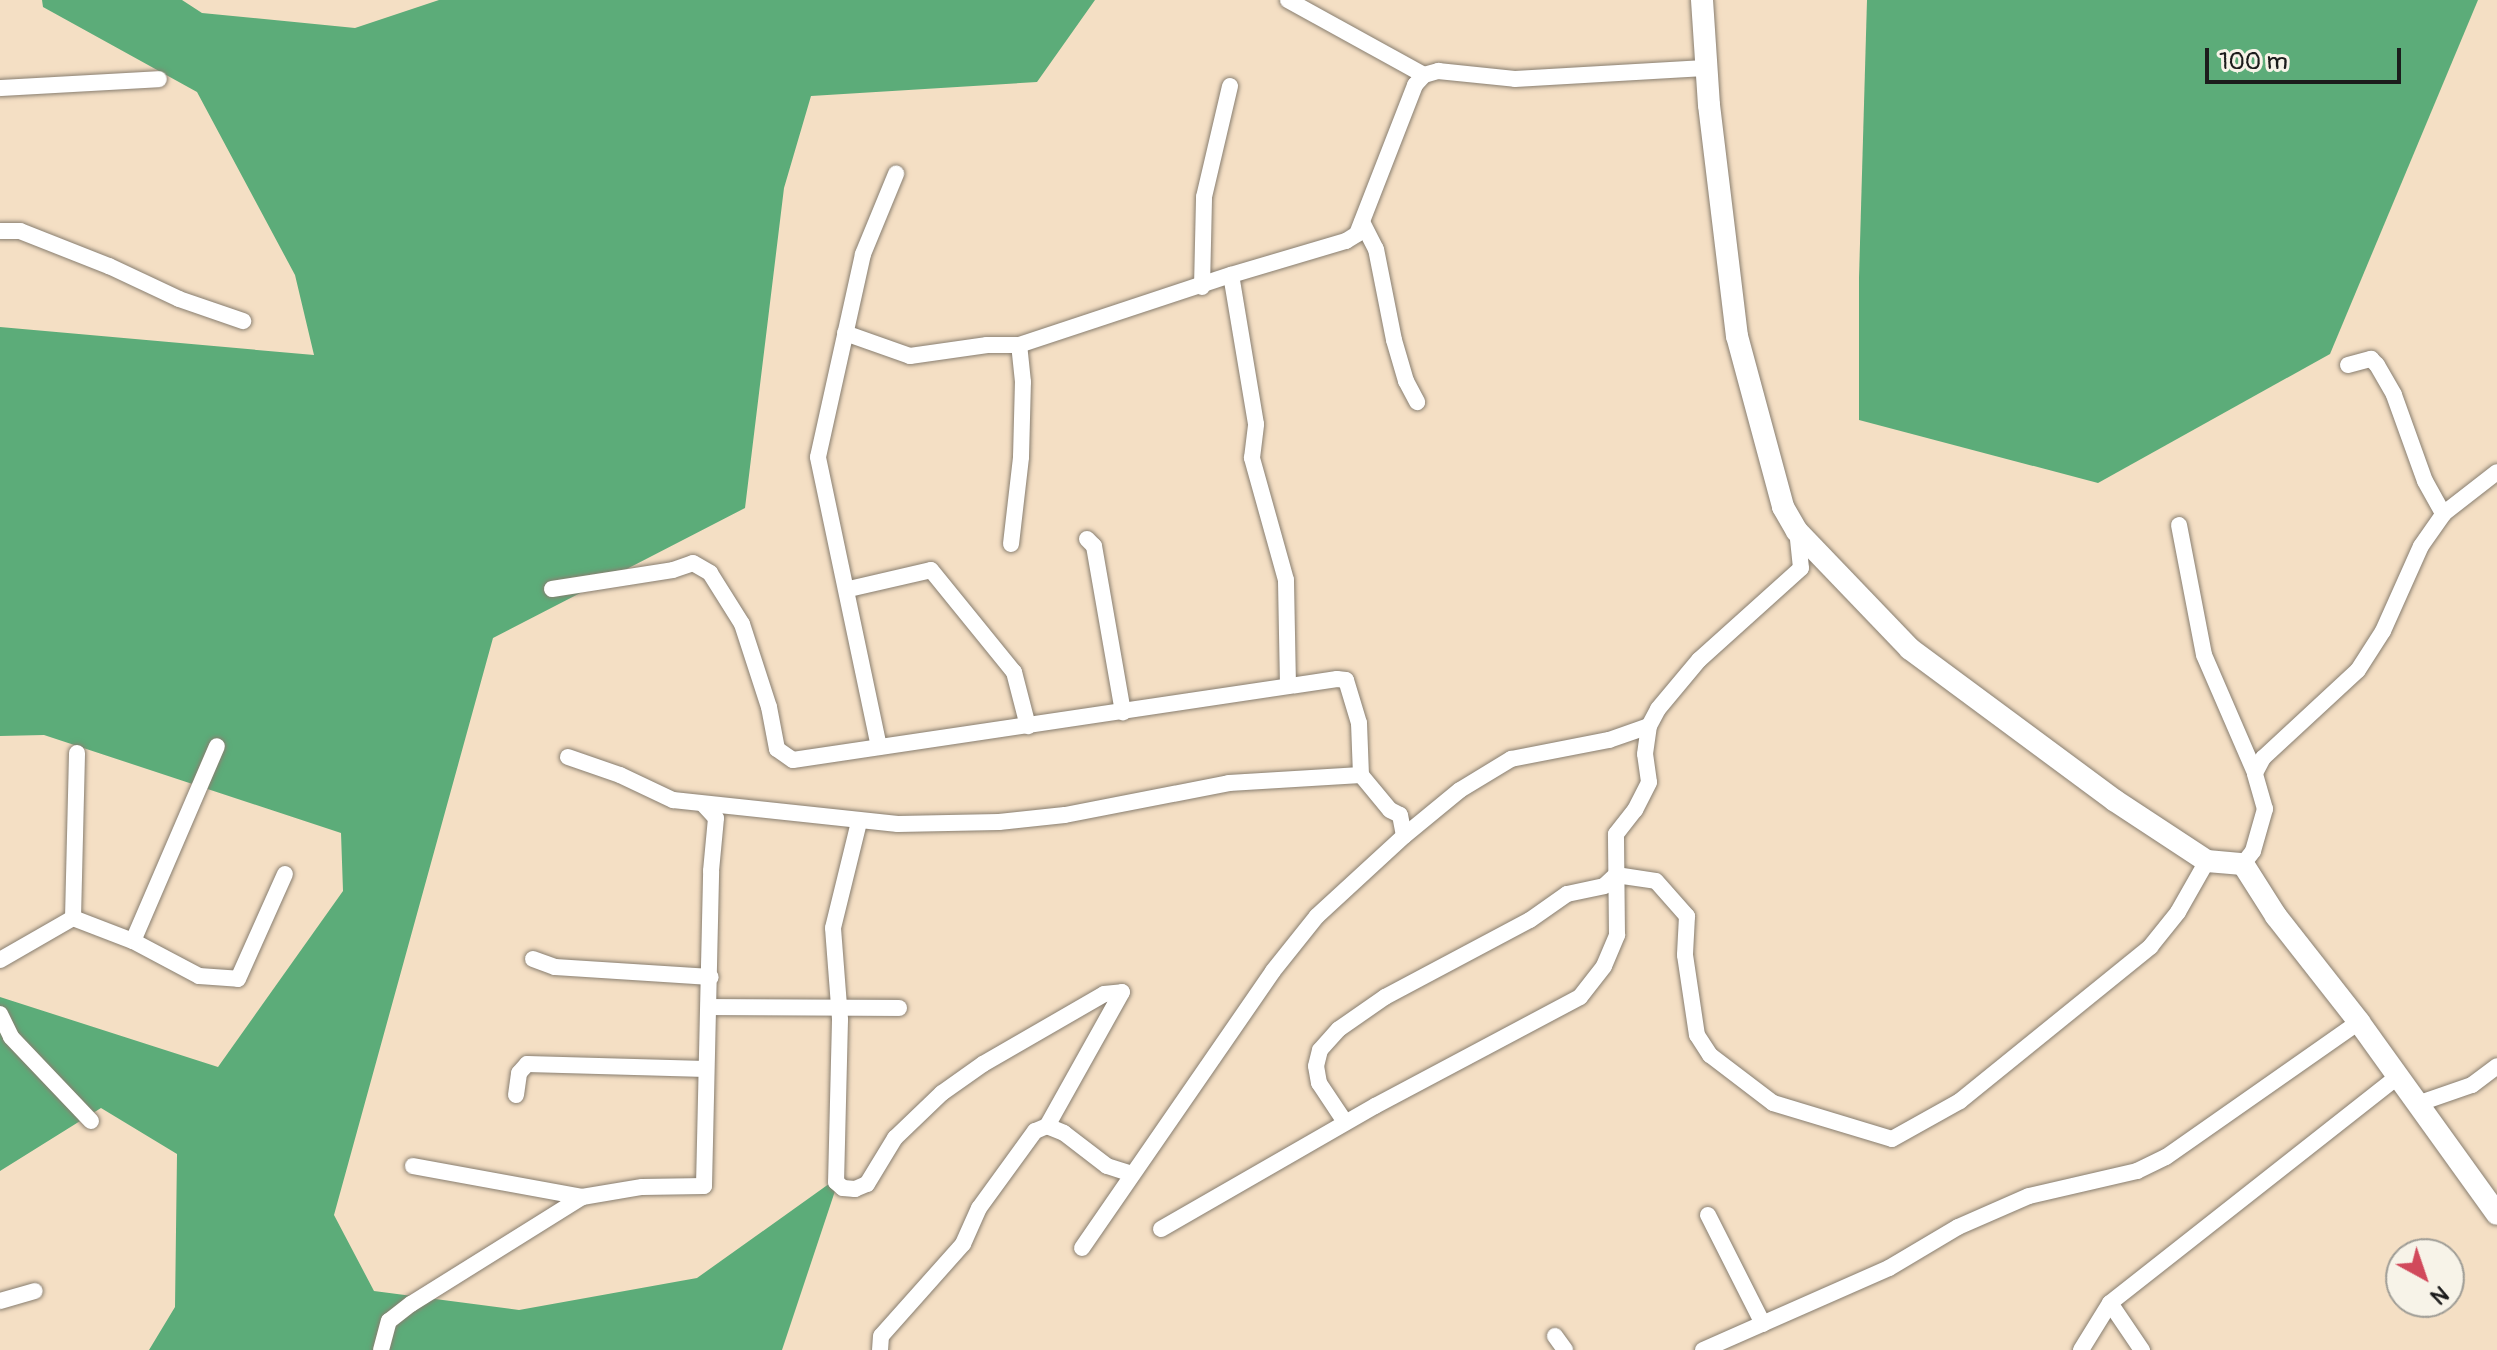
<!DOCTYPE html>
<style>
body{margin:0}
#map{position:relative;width:2497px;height:1350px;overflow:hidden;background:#f4dfc4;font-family:Pangolin,sans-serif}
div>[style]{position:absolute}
.forest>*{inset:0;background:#5cac79}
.roads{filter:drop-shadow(0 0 2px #887e70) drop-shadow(0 0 2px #887e70)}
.street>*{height:16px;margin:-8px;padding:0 8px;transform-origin:8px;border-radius:8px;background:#fff}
.secondary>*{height:22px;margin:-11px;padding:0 11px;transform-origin:11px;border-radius:11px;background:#fff}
span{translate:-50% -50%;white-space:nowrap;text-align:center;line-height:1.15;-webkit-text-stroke:6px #f7f3e8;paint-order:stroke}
.north{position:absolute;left:2385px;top:1238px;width:80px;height:80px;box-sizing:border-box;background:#f7f3e8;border:2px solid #9f9d96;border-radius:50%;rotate:140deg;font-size:22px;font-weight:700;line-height:32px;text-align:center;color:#1c1c1c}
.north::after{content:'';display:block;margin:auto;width:28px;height:36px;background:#d1495b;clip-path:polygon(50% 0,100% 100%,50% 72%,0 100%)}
.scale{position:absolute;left:2205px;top:48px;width:196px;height:36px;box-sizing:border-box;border:4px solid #1c1c1c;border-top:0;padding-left:10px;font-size:24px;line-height:28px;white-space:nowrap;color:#1c1c1c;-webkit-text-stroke:6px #f7f3e8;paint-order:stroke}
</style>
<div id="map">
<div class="forest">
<i style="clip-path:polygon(42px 0,182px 0,202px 13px,355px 28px,439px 0,1095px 0,1037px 82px,811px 96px,784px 188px,745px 508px,493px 638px,334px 1215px,374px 1291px,519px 1310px,697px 1278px,840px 1176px,782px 1350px,149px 1350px,175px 1307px,177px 1154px,101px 1108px,0 1171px,0 997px,218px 1067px,343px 891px,341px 833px,44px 735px,0 736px,0 327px,314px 355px,295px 275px,197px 92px,43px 7px)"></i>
<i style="clip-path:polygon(1867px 0,2478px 0,2330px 354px,2098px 483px,1859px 420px,1859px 278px)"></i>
</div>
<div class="roads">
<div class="street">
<i style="left:1288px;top:0;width:155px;rotate:28.9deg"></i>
<i style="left:0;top:88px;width:159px;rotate:-3.2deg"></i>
<i style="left:1362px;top:222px;width:30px;rotate:63deg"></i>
<i style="left:1376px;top:249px;width:93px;rotate:78.8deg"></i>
<i style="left:1394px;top:340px;width:43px;rotate:73.7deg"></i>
<i style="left:1406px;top:381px;width:24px;rotate:62deg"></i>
<i style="left:0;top:231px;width:20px"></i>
<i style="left:20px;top:231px;width:96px;rotate:21.5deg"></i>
<i style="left:109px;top:266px;width:77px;rotate:25.2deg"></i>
<i style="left:179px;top:299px;width:68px;rotate:19deg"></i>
<i style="left:1202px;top:287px;width:90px;rotate:-88.7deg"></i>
<i style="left:1204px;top:197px;width:114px;rotate:-76.8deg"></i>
<i style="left:845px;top:333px;width:69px;rotate:19.5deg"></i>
<i style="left:910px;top:356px;width:78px;rotate:-8.1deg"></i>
<i style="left:987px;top:345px;width:32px"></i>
<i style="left:1019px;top:345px;width:223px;rotate:-18.3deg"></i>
<i style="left:2348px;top:365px;width:24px;rotate:-15deg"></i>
<i style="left:2371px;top:359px;width:8px;rotate:45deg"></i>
<i style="left:2377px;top:365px;width:34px;rotate:60deg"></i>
<i style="left:2394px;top:395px;width:91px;rotate:70.2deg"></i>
<i style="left:2425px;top:481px;width:38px;rotate:61deg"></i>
<i style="left:2179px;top:525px;width:132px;rotate:79.1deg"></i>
<i style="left:2204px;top:655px;width:129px;rotate:66.6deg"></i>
<i style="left:1087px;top:539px;width:10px;rotate:45deg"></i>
<i style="left:1094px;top:546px;width:169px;rotate:80.1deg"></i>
<i style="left:1011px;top:544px;width:88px;rotate:-83.4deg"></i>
<i style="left:1021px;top:457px;width:75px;rotate:-88.5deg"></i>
<i style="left:1023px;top:382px;width:37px;rotate:-96deg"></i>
<i style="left:552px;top:589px;width:122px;rotate:-8.9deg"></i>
<i style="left:673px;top:570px;width:21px;rotate:-19deg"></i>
<i style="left:693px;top:563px;width:20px;rotate:30deg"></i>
<i style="left:710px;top:573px;width:60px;rotate:57.9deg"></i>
<i style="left:742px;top:624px;width:87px;rotate:72deg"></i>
<i style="left:769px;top:707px;width:43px;rotate:79.2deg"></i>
<i style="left:777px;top:749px;width:19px;rotate:35deg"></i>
<i style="left:793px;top:760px;width:550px;rotate:-8.47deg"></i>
<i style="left:1337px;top:679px;width:9px;rotate:6deg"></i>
<i style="left:1346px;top:680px;width:45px;rotate:73.2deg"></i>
<i style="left:1359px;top:723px;width:52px;rotate:87.8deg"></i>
<i style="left:849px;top:589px;width:84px;rotate:-13deg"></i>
<i style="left:931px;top:570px;width:132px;rotate:50.9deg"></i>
<i style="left:1014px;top:672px;width:56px;rotate:75.5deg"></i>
<i style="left:1288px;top:686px;width:106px;rotate:-91.1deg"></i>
<i style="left:1286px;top:580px;width:127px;rotate:-105.6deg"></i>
<i style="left:1252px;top:458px;width:34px;rotate:-83deg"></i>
<i style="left:1256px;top:424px;width:151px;rotate:-99.5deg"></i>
<i style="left:1231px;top:275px;width:120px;rotate:-16.5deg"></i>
<i style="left:1346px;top:241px;width:13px;rotate:-32deg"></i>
<i style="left:1357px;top:234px;width:160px;rotate:-68.7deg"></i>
<i style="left:1415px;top:85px;width:13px;rotate:-48deg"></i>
<i style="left:1424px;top:75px;width:15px;rotate:-16deg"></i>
<i style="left:1438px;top:71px;width:77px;rotate:5.9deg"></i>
<i style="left:1515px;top:79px;width:190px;rotate:-3.3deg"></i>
<i style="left:879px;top:747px;width:296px;rotate:-101.9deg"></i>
<i style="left:818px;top:457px;width:208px;rotate:-77.5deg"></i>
<i style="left:863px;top:254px;width:87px;rotate:-67.6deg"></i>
<i style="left:568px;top:757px;width:55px;rotate:19.1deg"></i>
<i style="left:620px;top:775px;width:59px;rotate:25.3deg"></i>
<i style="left:673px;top:800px;width:226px;rotate:6.1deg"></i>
<i style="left:898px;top:824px;width:101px;rotate:-1.1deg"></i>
<i style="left:999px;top:822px;width:66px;rotate:-6.1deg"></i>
<i style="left:1065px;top:815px;width:167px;rotate:-11deg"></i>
<i style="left:1229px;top:783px;width:132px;rotate:-3.5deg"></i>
<i style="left:1361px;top:775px;width:45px;rotate:50.4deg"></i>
<i style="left:1390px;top:810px;width:11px;rotate:27deg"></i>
<i style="left:1400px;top:815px;width:21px;rotate:79deg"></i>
<i style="left:1404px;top:836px;width:72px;rotate:-39.4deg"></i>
<i style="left:1460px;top:790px;width:60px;rotate:-31.3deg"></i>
<i style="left:1511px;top:759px;width:100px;rotate:-11deg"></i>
<i style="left:1609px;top:740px;width:42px;rotate:-19.3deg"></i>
<i style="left:859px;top:822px;width:109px;rotate:103.8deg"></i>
<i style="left:833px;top:928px;width:92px;rotate:85.6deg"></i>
<i style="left:840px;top:1020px;width:162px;rotate:91.4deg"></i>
<i style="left:836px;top:1182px;width:9px;rotate:41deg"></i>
<i style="left:843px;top:1188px;width:12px;rotate:5deg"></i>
<i style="left:855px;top:1189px;width:13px;rotate:-23deg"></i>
<i style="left:867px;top:1184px;width:54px;rotate:-58.7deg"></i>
<i style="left:895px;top:1138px;width:65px;rotate:-43.8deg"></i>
<i style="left:942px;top:1093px;width:50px;rotate:-35.3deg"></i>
<i style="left:983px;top:1064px;width:140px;rotate:-30deg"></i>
<i style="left:1104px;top:994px;width:18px;rotate:-6deg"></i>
<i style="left:1122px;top:992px;width:154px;rotate:119.2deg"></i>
<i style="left:1047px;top:1126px;width:13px;rotate:157deg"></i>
<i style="left:1035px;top:1131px;width:95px;rotate:126deg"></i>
<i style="left:979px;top:1208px;width:39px;rotate:114deg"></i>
<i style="left:963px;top:1244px;width:123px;rotate:131.7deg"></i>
<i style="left:881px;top:1336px;width:14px;rotate:94deg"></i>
<i style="left:2243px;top:864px;width:16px;rotate:-52deg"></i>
<i style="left:2253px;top:851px;width:44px;rotate:-74.1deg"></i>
<i style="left:2265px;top:809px;width:37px;rotate:-106deg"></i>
<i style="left:2255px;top:773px;width:17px;rotate:-62deg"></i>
<i style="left:2263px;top:758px;width:129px;rotate:-42.8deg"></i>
<i style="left:2358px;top:670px;width:46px;rotate:-57.3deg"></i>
<i style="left:2383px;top:631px;width:93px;rotate:-65.9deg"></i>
<i style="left:2421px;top:546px;width:39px;rotate:-55deg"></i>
<i style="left:2443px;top:514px;width:68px;rotate:-37.9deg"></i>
<i style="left:73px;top:918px;width:165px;rotate:-88.6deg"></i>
<i style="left:133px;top:941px;width:212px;rotate:-66.7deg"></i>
<i style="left:533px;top:959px;width:23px;rotate:20deg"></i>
<i style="left:555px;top:967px;width:156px;rotate:3.7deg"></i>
<i style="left:0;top:960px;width:84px;rotate:-29.9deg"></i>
<i style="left:73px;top:918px;width:64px;rotate:21deg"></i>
<i style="left:133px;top:941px;width:75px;rotate:27.9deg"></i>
<i style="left:199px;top:976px;width:39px;rotate:4deg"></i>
<i style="left:238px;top:979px;width:115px;rotate:-65.9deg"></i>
<i style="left:709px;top:1007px;width:190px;rotate:0.3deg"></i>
<i style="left:0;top:1014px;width:25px;rotate:64deg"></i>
<i style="left:11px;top:1037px;width:116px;rotate:46.4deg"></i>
<i style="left:516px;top:1095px;width:22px;rotate:-82deg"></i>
<i style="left:519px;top:1073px;width:12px;rotate:-48deg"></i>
<i style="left:527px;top:1064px;width:179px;rotate:1.6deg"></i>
<i style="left:2417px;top:1104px;width:58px;rotate:-19.1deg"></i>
<i style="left:2472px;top:1085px;width:31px;rotate:-37deg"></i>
<i style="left:1345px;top:1122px;width:47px;rotate:-123.7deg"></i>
<i style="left:1319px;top:1083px;width:17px;rotate:-100deg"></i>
<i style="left:1316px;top:1066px;width:16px;rotate:-76deg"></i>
<i style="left:1320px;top:1050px;width:28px;rotate:-48deg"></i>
<i style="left:1339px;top:1029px;width:56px;rotate:-34.8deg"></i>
<i style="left:1385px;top:997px;width:164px;rotate:-28deg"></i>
<i style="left:1530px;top:920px;width:45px;rotate:-35.1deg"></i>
<i style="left:1567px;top:894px;width:38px;rotate:-12deg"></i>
<i style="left:1604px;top:886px;width:16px;rotate:-43deg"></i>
<i style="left:1616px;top:875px;width:40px;rotate:8.5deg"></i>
<i style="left:1656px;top:881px;width:47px;rotate:48.5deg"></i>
<i style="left:1687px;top:916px;width:39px;rotate:93deg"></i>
<i style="left:1685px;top:955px;width:81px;rotate:81.5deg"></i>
<i style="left:1697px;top:1035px;width:24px;rotate:57deg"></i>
<i style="left:1710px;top:1055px;width:79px;rotate:37.3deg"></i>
<i style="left:1773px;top:1103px;width:124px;rotate:16.8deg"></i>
<i style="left:1892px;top:1139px;width:78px;rotate:-29.2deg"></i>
<i style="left:1960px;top:1101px;width:245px;rotate:-39deg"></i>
<i style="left:2150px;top:947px;width:45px;rotate:-51.3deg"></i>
<i style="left:2178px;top:912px;width:59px;rotate:-60.4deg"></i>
<i style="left:1047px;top:1126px;width:18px;rotate:22deg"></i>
<i style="left:1064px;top:1133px;width:54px;rotate:37.5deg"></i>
<i style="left:1107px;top:1166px;width:25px;rotate:18deg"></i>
<i style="left:413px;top:1166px;width:172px;rotate:10.4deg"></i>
<i style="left:1708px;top:1215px;width:122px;rotate:63.2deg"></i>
<i style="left:1161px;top:1229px;width:247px;rotate:-29.9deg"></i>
<i style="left:1375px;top:1106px;width:232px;rotate:-28deg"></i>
<i style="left:1580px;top:997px;width:39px;rotate:-52deg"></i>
<i style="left:1604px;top:966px;width:34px;rotate:-67deg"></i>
<i style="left:1617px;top:935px;width:101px;rotate:-90.6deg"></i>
<i style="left:1616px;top:834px;width:31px;rotate:-52deg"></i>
<i style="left:1635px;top:810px;width:31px;rotate:-63deg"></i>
<i style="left:1649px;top:782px;width:28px;rotate:-98deg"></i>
<i style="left:1645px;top:754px;width:28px;rotate:-82deg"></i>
<i style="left:1649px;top:726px;width:19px;rotate:-62deg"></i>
<i style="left:1658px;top:709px;width:64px;rotate:-50.1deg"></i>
<i style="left:1699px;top:660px;width:137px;rotate:-42deg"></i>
<i style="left:1801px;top:568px;width:37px;rotate:-96deg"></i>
<i style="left:1082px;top:1248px;width:336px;rotate:-55.4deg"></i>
<i style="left:1273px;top:971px;width:70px;rotate:-51.3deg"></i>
<i style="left:1317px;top:916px;width:118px;rotate:-42.6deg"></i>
<i style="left:0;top:1301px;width:36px;rotate:-16deg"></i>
<i style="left:2110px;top:1303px;width:57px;rotate:55.8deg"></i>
<i style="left:1555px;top:1336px;width:17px;rotate:54deg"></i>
<i style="left:381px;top:1350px;width:30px;rotate:-75deg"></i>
<i style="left:389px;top:1321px;width:28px;rotate:-38deg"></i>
<i style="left:411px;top:1304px;width:202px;rotate:-32deg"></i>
<i style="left:582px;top:1197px;width:61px;rotate:-9.5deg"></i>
<i style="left:642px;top:1187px;width:62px;rotate:-0.9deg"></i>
<i style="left:704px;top:1186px;width:315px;rotate:-88.7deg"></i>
<i style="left:711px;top:871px;width:53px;rotate:-84.6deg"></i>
<i style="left:716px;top:818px;width:18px;rotate:-133deg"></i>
<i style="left:1703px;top:1350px;width:203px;rotate:-23.8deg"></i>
<i style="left:1889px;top:1268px;width:80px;rotate:-30.7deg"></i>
<i style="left:1958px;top:1227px;width:77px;rotate:-23.6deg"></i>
<i style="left:2029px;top:1196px;width:111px;rotate:-13deg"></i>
<i style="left:2137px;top:1171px;width:32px;rotate:-26deg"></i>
<i style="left:2166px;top:1157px;width:236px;rotate:-35deg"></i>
<i style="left:2081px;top:1350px;width:55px;rotate:-58.3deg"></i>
<i style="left:2110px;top:1303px;width:364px;rotate:-38.2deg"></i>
</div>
<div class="secondary">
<i style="left:1702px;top:0;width:105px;rotate:86.2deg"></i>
<i style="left:1709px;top:105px;width:233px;rotate:83.1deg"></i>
<i style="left:1737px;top:336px;width:177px;rotate:74.9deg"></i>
<i style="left:1783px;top:507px;width:28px;rotate:60deg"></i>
<i style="left:1797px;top:531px;width:163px;rotate:46.2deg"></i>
<i style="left:1910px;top:649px;width:254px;rotate:36.5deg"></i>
<i style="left:2114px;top:800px;width:111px;rotate:33.3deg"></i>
<i style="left:2207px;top:861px;width:36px;rotate:5deg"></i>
<i style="left:2243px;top:864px;width:62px;rotate:57.6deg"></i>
<i style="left:2276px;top:916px;width:135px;rotate:51.9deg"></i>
<i style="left:2359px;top:1022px;width:236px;rotate:54.3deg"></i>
</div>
</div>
<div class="north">N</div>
<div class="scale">100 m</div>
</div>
